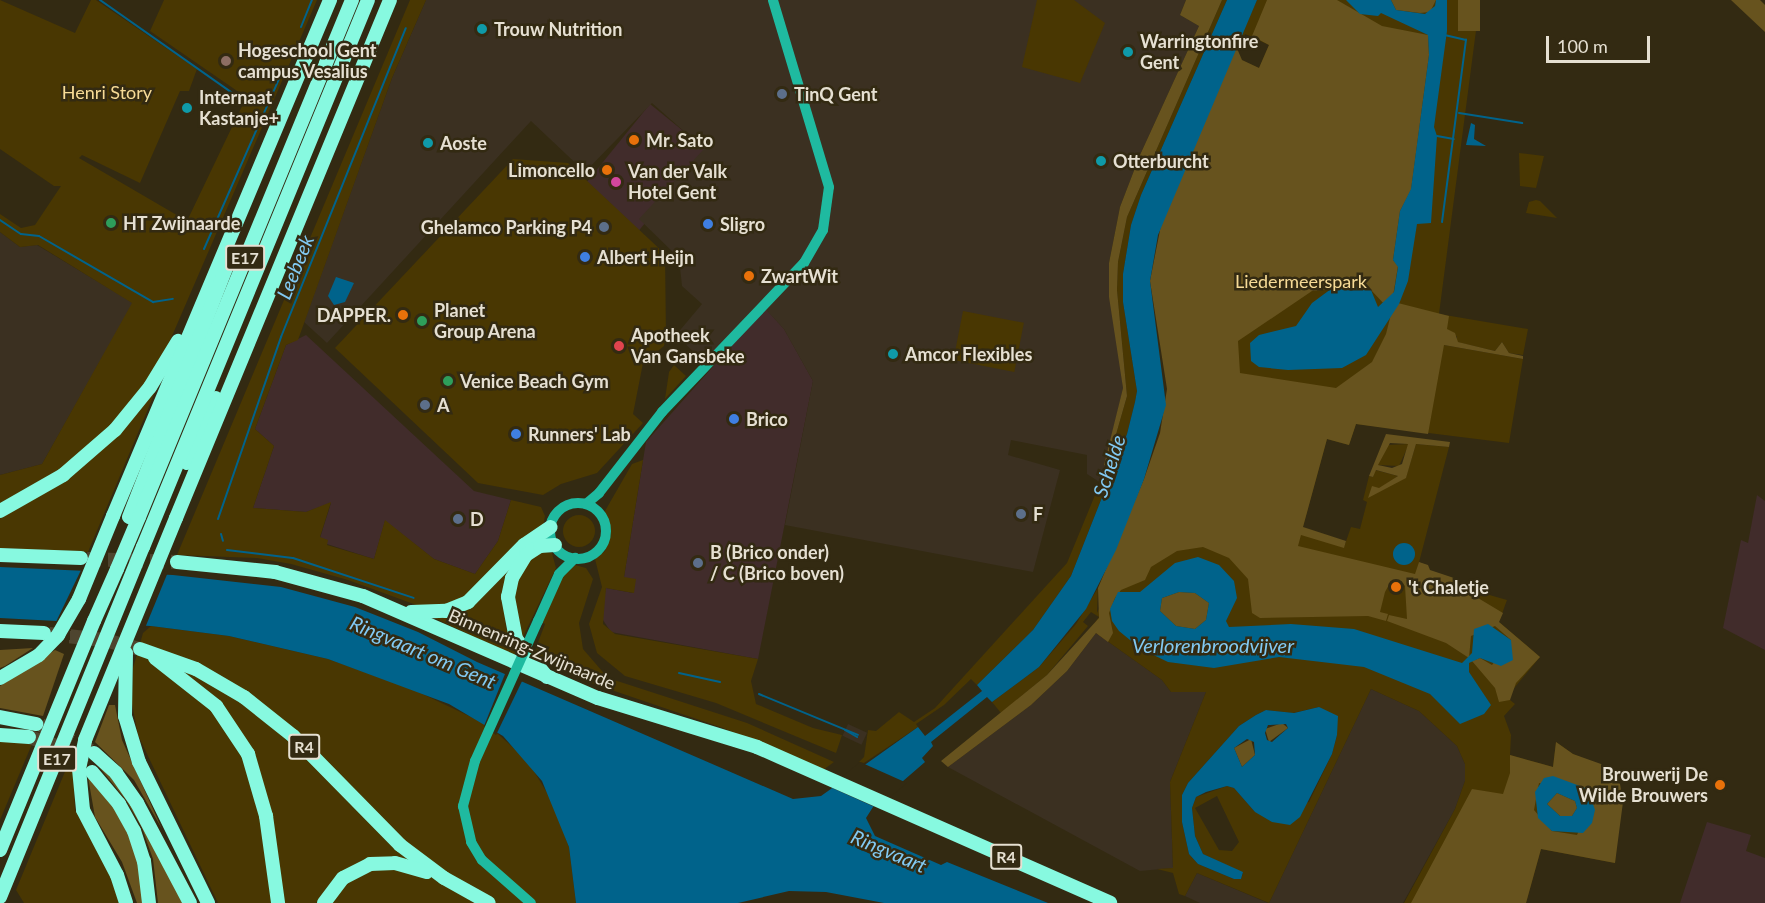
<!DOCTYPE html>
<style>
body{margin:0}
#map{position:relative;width:1765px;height:903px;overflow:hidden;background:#332a12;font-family:Lato,sans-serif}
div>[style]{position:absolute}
.commercial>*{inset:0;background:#412c2b;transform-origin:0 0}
.industrial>*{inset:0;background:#3b3021;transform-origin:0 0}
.green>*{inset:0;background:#493702;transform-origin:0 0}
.round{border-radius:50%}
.forest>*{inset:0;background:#67531e;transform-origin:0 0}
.water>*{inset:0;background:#00638b}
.pier>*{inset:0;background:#332a12}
.stream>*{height:2px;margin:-1px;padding:0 1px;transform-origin:1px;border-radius:1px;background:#00638b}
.highway-tunnel>*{height:14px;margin-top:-7px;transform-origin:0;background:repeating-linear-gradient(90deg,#4e452f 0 14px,transparent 0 21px)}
.secondary>*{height:10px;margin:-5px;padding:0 5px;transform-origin:5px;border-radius:5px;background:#1fbaa0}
.secondary>.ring{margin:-5px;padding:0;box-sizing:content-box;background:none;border:10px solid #1fbaa0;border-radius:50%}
.highway>*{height:14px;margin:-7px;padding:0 7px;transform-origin:7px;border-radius:7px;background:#87f9e0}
.secondary-bridge>*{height:10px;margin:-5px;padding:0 5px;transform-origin:5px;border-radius:5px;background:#1fbaa0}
.highway-bridge>*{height:14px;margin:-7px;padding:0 7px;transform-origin:7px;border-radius:7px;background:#87f9e0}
.dots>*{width:16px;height:16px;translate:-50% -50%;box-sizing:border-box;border:3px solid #332a12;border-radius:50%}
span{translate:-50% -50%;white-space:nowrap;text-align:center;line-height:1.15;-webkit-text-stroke:5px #332a12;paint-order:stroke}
.shield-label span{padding:2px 4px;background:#332a12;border:2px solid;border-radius:4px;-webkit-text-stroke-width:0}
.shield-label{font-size:16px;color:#e6e0d2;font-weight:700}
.poi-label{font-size:18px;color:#e6e0d2;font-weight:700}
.left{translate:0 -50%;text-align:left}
.right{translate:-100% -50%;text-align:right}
.park-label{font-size:18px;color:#f7db96}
.street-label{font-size:18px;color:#e6e0d2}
.water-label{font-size:20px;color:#82caf3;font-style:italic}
.scale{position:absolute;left:1546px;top:36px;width:104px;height:27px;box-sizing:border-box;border:3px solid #e6e0d2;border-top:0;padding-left:8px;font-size:18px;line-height:21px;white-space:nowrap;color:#e6e0d2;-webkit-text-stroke:4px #332a12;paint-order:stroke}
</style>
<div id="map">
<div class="commercial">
<i style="left:650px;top:104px;width:71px;height:110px;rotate:39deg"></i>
<i style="clip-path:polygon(765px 308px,784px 329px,813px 381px,758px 659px,611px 632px,601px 617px,606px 588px,633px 593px,624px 577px,646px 442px)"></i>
<i style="clip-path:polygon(306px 335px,474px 491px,511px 500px,498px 541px,475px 574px,434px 559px,385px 521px,374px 559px,327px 544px,320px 538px,331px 503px,306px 512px,253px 508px,274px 446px,255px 429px,286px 345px)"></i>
<i style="clip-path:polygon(1757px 495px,1765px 501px,1765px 650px,1723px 628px,1741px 540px,1748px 543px)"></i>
<i style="clip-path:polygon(1707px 822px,1751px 835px,1746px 851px,1765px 858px,1765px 903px,1680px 903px)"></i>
</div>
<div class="industrial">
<i style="clip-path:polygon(426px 0,1186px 0,1180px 15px,1199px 26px,1140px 155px,1120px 207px,1109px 263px,1123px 388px,1101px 483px,1087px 474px,1087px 455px,1011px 440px,1008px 455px,1060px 470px,1033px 572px,785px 525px,813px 381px,784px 329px,760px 303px,705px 363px,676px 335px,702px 304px,682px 286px,679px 258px,639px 219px,704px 149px,652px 103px,585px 172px,531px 121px,327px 343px,304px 322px,392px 78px)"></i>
<i style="clip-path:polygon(0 232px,20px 247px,37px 245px,133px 303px,42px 464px,0 475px)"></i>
<i style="clip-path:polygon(1096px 633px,1162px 680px,1171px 692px,1206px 692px,1170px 782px,1173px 868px,1140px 871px,948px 767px,1031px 705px,1067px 671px)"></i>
<i style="clip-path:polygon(1371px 689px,1419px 711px,1457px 746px,1465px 764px,1465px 781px,1455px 809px,1403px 903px,1269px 903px)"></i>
<i style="left:848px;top:724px;width:21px;height:13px;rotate:25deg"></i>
<i style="clip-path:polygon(1197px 873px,1268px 903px,1200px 903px,1185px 896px)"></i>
</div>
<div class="green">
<i style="clip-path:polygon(0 0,75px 33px,91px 0,96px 0,197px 69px,189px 91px,180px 91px,140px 183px,82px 155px,79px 158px,187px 221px,243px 104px,243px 95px,150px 31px,164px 0,317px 0,169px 343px,161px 378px,88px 552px,0 548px,0 475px,42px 464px,132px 303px,38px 245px,20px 247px,0 232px,0 214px,21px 228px,35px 225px,61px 186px,54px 186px,0 149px)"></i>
<i style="clip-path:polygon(410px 0,426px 0,392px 78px,298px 340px,286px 345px,255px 429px,274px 446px,253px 508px,306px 512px,331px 502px,320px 537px,328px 540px,327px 545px,374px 559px,385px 520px,434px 559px,475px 574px,498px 541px,511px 500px,541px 507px,545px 516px,543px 526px,465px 596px,450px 604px,419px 606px,348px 580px,291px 564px,257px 558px,177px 555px)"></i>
<i style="clip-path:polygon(1037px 0,1074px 0,1105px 23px,1080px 83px,1022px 67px)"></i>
<i style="clip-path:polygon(1222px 0,1227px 0,1141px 195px,1131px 225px,1123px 274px,1123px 302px,1137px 391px,1135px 402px,1127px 434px,1071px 576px,1033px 630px,977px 685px,971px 679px,944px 705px,916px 724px,918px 727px,864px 763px,859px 762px,864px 757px,868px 730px,876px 731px,899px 712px,914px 722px,935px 708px,1067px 563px,1107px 466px,1127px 396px,1117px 290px,1118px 262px,1127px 217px)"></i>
<i style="clip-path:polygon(evenodd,1257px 0,1480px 0,1439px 314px,1528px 329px,1523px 355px,1509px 353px,1502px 342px,1495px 351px,1457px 342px,1457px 336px,1444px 345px,1523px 359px,1509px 443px,1356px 424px,1349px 445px,1327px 439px,1301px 534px,1344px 547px,1351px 527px,1360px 529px,1367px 502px,1363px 500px,1369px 476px,1373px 477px,1375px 470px,1398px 476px,1368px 497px,1406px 477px,1416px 444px,1449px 447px,1416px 574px,1507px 600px,1499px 622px,1540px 657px,1510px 693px,1510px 700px,1515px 704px,1504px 716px,1511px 735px,1510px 755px,1553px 767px,1556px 742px,1573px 754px,1610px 770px,1622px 794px,1615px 863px,1541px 849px,1526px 903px,1404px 903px,1455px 809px,1465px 781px,1465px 764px,1457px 746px,1419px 711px,1371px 689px,1269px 903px,1197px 873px,1185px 896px,1179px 894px,1173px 873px,1157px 869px,1173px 868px,1170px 782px,1206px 692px,1171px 692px,1162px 680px,1096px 633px,1091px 628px,1099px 617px,1091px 612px,1083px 622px,1088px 626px,1047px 675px,1001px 713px,992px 702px,1039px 667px,1076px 624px,1098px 588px,1097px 613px,1155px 482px,1241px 60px,1259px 68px,1269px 45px,1245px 34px,1240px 47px,1236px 46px,1257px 0,1319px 707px,1337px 735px,1332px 754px,1309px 802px,1255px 812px,1234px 788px,1227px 786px,1196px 797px,1192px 808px,1195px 836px,1203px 854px,1243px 873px,1241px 879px,1234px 879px,1198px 864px,1189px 854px,1182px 822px,1182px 795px,1188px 783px,1239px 726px,1256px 715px,1266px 710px,1293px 713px,1319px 707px,1257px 0,1217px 796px,1239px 842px,1232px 851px,1219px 850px,1195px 808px,1217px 796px)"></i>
<i style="clip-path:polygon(1519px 153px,1544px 156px,1536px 188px,1520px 186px)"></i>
<i style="clip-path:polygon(513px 159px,568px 163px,665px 254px,666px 335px,664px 346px,643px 363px,633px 414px,643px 423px,597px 473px,561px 484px,543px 495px,478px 483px,335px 348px)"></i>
<i style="clip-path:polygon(1536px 200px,1540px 201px,1557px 218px,1526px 213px,1529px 202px)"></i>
<i style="left:963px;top:311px;width:62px;height:50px;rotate:11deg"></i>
<i style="clip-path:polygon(674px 365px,686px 376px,665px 399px,669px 372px)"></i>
<i style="clip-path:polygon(1409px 444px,1399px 466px,1377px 465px,1386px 445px)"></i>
<i style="clip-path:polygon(643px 460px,624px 577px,636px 579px,634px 593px,606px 588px,603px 624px,615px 634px,758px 659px,751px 681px,756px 704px,813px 728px,842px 735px,836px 753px,716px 703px,625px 676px,597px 653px,589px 624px,602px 587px,595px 559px,605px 551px,611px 534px,605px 511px,632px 464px)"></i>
<i class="round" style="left:563px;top:515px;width:32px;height:32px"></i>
<i style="clip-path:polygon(537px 551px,552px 553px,556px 568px,522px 639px,513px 605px,519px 576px)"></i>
<i style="clip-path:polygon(516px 559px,503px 599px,506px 628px,518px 647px,514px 655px,432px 617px,447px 615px)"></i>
<i style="clip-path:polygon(575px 565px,586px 568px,593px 579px,579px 623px,583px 649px,608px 678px,747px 723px,834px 762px,823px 770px,723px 728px,585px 681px,542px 660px,534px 653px,545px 624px,542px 622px,564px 573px)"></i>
<i style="clip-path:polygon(151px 626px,229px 636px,328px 659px,412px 689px,488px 725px,527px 760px,554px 804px,569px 847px,576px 903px,218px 903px,138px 735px,132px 704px,133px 668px,143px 633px)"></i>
<i style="clip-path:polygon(0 741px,32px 744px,0 820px)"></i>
<i style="clip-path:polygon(69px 762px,73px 764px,75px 810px,108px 869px,120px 903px,24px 903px,16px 890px)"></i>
</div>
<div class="forest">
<i style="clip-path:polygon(1186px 0,1222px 0,1127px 217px,1118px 262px,1117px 290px,1127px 396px,1107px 466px,1104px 465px,1123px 388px,1109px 297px,1109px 263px,1120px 207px,1140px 155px,1199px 26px,1180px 15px)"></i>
<i style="clip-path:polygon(1267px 0,1337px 0,1382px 26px,1428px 35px,1429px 55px,1411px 190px,1400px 211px,1393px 260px,1398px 266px,1393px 296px,1385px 305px,1371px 290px,1360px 286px,1312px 291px,1238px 341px,1240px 373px,1336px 388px,1372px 362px,1386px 334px,1394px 302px,1449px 316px,1447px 329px,1455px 333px,1458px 342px,1495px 351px,1502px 342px,1509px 353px,1523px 356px,1523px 359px,1444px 345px,1428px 434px,1356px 424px,1349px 445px,1327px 439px,1303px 527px,1346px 541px,1344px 548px,1301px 535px,1298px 546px,1415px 574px,1419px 562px,1428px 565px,1430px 570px,1454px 578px,1453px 583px,1503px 613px,1499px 622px,1540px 657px,1516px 683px,1510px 700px,1499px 702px,1495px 688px,1472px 661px,1480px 658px,1492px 665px,1511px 640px,1495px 626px,1471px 636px,1469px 658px,1446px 643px,1387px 621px,1389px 615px,1407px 619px,1405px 586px,1401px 581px,1391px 581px,1385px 592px,1380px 612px,1388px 614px,1386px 621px,1368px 616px,1260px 618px,1252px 613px,1248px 579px,1229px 558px,1203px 547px,1177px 551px,1151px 567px,1145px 580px,1121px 590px,1115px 598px,1109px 613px,1113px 633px,1108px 642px,1096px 633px,1067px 671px,1031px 705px,948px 767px,941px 761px,1047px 675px,1099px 618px,1098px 588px,1144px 479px,1160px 433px,1167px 389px,1150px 281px,1161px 225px,1236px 46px,1242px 60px,1259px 68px,1269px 45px,1252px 36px)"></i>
<i style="clip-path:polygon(1391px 0,1436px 0,1430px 12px,1420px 13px,1396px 10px)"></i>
<i style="left:1458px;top:0;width:22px;height:31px"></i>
<i style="clip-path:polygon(1731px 0,1760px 0,1765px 5px,1765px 32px)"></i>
<i style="clip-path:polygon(evenodd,1386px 434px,1450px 442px,1449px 447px,1416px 444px,1406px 478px,1368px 498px,1372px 486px,1379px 488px,1398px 476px,1376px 470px,1373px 477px,1369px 476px,1386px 434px,1390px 443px,1408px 444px,1402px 464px,1392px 468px,1378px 465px,1390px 443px)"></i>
<i style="clip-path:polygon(1179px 592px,1195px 593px,1209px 603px,1206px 620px,1195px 629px,1176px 626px,1160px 611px,1162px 598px)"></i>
<i style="clip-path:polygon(33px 648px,5px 666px,0 668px,0 650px)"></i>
<i style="clip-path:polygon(55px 650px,64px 654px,43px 716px,0 708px,0 686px)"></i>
<i style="clip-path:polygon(109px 705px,115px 705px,122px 740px,162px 829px,134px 780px,95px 742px)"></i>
<i style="clip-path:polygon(1282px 723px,1288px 728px,1269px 742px,1265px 729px)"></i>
<i style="clip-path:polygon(1251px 739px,1255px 755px,1242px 767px,1234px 748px)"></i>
<i style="clip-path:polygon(evenodd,1556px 742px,1573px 754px,1601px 764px,1620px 784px,1623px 802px,1615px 863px,1541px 849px,1526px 903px,1411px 903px,1472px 789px,1503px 794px,1510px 773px,1510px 755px,1553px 767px,1556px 742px,1539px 783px,1593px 799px,1577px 835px,1552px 831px,1534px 810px,1539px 783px)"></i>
<i style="clip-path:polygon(91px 757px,122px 789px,184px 903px,158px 903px,153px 859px,142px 828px,126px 800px)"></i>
<i style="clip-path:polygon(88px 777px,114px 808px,128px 834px,138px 862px,143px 903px,137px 903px,122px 862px,95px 817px)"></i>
<i style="clip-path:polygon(1557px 793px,1575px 801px,1577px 808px,1572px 816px,1560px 816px,1547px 804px)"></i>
</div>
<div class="water">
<i style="clip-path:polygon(1227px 0,1257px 0,1158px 235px,1150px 281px,1166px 405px,1144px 479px,1116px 550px,1086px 609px,1039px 667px,992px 702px,987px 697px,931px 742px,933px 746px,922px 758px,925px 762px,873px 807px,866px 818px,875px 836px,941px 865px,947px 862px,1048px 903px,884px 903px,826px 892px,789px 891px,738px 903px,576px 903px,569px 847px,542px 781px,503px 736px,449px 704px,328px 659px,229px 636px,151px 626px,0 618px,0 567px,173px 575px,281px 587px,355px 607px,418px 632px,477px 662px,793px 799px,821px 796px,918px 727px,925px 736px,982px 691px,977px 685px,1033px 630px,1071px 576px,1127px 434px,1135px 402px,1137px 391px,1123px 302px,1123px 274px,1131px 225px,1141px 195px)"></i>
<i style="clip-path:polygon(1346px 0,1391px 0,1396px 10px,1425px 14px,1435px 6px,1436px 0,1447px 0,1447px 31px,1434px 127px,1437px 136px,1431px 223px,1417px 224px,1408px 281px,1399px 304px,1366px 355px,1342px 368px,1288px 370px,1259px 367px,1251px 361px,1250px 343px,1259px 335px,1296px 326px,1312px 303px,1331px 289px,1347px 285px,1371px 290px,1378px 307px,1394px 292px,1398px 267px,1393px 260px,1400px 211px,1411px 189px,1429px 55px,1428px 35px,1381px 13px,1378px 16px,1360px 14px)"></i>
<i style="clip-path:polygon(1471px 123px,1475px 125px,1474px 139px,1486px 146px,1466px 145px)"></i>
<i style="clip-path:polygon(336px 277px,354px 283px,345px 302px,334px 305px,328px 296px)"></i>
<i class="round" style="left:1393px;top:543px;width:22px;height:22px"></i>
<i style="clip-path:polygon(evenodd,1198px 557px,1219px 565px,1234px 581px,1237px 598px,1226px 621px,1229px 627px,1291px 624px,1354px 629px,1462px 663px,1472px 653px,1474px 629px,1488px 624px,1511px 640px,1513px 660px,1501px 666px,1480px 658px,1469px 663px,1469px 672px,1491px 705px,1484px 714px,1460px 724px,1430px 694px,1364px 667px,1279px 657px,1214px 668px,1168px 662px,1141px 649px,1119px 631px,1112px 621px,1110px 609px,1118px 592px,1140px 592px,1175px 563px,1198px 557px,1179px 592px,1195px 593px,1209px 603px,1206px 620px,1195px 629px,1176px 626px,1160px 611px,1162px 598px,1179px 592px)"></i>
<i style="clip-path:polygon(evenodd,1319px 707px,1338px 716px,1337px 735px,1332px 754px,1300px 817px,1290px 825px,1272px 822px,1255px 812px,1234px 788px,1227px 786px,1206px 792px,1196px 797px,1192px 808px,1195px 836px,1203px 854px,1243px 872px,1241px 879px,1234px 879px,1198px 864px,1189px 854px,1182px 822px,1182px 795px,1188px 783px,1239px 726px,1256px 715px,1266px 710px,1294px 713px,1319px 707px,1286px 724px,1288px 728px,1281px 734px,1272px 742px,1267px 740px,1265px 733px,1268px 725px,1286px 724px,1319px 707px,1247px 739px,1254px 742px,1255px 755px,1242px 767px,1234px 748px,1247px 739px)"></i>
<i style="clip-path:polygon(evenodd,1553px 776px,1588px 789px,1595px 810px,1592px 823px,1583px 833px,1552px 831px,1538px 818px,1535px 792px,1544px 778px,1553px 776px,1557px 793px,1575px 801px,1577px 808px,1572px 816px,1560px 816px,1547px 804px,1557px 793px)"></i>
</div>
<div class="pier">
<i style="clip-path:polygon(82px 568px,168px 572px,145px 628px,55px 624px)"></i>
<i style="clip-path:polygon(507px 669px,524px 677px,496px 735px,484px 726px)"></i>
<i style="clip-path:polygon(860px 762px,907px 783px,877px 808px,830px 787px)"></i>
</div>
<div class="stream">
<i style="left:100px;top:0;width:172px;rotate:35.1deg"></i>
<i style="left:301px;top:27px;width:29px;rotate:-68deg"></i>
<i style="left:1459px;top:113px;width:64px;rotate:9deg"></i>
<i style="left:1437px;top:136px;width:17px;rotate:10deg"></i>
<i style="left:0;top:220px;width:25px;rotate:34deg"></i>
<i style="left:21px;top:234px;width:18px;rotate:6deg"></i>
<i style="left:39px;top:236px;width:132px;rotate:30.1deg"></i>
<i style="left:153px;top:302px;width:20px;rotate:-9deg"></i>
<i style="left:1442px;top:222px;width:184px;rotate:-82.5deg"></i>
<i style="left:1466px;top:40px;width:22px;rotate:-167deg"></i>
<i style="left:204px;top:249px;width:186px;rotate:-66.2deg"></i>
<i style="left:218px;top:519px;width:193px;rotate:-70.9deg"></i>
<i style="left:281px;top:337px;width:333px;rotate:-68deg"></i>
<i style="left:221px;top:534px;width:7px;rotate:74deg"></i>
<i style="left:227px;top:550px;width:66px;rotate:6.9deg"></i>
<i style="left:293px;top:558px;width:127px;rotate:18.3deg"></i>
<i style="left:679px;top:673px;width:42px;rotate:12.4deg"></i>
<i style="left:759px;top:694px;width:107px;rotate:22.5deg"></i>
<i style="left:845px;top:730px;width:14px;rotate:30deg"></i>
</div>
<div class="highway-tunnel">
<i style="left:87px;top:559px;width:90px;rotate:1.9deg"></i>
<i style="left:49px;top:634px;width:55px;rotate:6.2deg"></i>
<i style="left:104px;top:640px;width:37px;rotate:14deg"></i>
<i style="left:41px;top:725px;width:59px;rotate:27.4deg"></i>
<i style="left:29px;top:737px;width:28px;rotate:18deg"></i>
<i style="left:56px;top:746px;width:39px;rotate:35deg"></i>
</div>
<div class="secondary">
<i class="ring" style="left:550px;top:503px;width:46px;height:46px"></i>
<i style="left:586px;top:504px;width:17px;rotate:-40deg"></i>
<i style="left:599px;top:493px;width:103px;rotate:-52.1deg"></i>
<i style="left:662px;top:412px;width:206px;rotate:-46.4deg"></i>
<i style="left:804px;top:263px;width:38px;rotate:-60deg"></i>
<i style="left:823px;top:230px;width:43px;rotate:-82.1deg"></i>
<i style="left:829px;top:187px;width:195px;rotate:-106.7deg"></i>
<i style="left:538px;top:621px;width:51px;rotate:-65.9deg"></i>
<i style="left:559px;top:574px;width:23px;rotate:-45deg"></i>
<i style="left:475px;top:761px;width:47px;rotate:104.9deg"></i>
<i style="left:463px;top:806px;width:37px;rotate:77deg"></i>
<i style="left:471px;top:842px;width:21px;rotate:59deg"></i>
<i style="left:482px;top:860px;width:65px;rotate:41.3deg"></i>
</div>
<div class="highway">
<i style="left:187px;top:463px;width:71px;rotate:-66deg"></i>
<i style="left:0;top:511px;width:73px;rotate:-29.7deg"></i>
<i style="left:63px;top:475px;width:69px;rotate:-40.9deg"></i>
<i style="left:115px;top:430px;width:55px;rotate:-50.9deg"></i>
<i style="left:150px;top:387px;width:54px;rotate:-58.7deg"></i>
<i style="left:113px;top:516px;width:560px;rotate:-67.19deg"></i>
<i style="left:129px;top:517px;width:278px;rotate:-68.7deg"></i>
<i style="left:139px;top:517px;width:559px;rotate:-67.61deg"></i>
<i style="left:176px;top:518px;width:560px;rotate:-67.55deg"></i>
<i style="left:143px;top:547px;width:591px;rotate:-67.64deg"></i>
<i style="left:0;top:555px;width:81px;rotate:2.1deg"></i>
<i style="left:177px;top:562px;width:99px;rotate:5.8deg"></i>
<i style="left:275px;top:572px;width:91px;rotate:15.3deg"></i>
<i style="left:363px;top:596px;width:256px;rotate:23.5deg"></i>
<i style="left:598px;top:698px;width:166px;rotate:17.1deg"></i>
<i style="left:757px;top:747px;width:386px;rotate:23.8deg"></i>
<i style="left:411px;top:612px;width:35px;rotate:-2deg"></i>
<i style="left:446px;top:611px;width:24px;rotate:-22deg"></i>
<i style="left:468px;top:602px;width:80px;rotate:-45.5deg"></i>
<i style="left:524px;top:545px;width:32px;rotate:-34deg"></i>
<i style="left:94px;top:621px;width:57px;rotate:-66.1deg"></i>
<i style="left:0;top:631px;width:44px;rotate:2.6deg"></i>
<i style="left:140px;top:649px;width:59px;rotate:19.7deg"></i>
<i style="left:196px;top:669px;width:56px;rotate:30.3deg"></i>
<i style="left:244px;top:697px;width:63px;rotate:38.5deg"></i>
<i style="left:293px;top:736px;width:153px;rotate:45.5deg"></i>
<i style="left:400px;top:845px;width:55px;rotate:36.9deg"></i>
<i style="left:444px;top:878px;width:51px;rotate:29.1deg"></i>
<i style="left:155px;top:658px;width:78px;rotate:38.2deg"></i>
<i style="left:216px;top:706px;width:58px;rotate:56.3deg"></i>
<i style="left:248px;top:754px;width:65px;rotate:73.8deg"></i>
<i style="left:266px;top:816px;width:88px;rotate:82.1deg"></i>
<i style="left:547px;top:677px;width:49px;rotate:-129.2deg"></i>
<i style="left:516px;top:639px;width:43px;rotate:-100.8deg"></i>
<i style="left:508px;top:597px;width:19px;rotate:-78deg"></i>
<i style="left:512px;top:578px;width:27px;rotate:-59deg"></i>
<i style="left:526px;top:555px;width:17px;rotate:-33deg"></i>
<i style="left:540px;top:546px;width:15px;rotate:-4deg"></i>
<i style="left:0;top:678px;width:45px;rotate:-30.5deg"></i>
<i style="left:39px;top:655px;width:28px;rotate:-46deg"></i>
<i style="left:125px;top:716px;width:48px;rotate:73.1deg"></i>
<i style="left:139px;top:762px;width:157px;rotate:63.9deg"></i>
<i style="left:0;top:717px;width:37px;rotate:11deg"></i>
<i style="left:0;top:735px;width:29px;rotate:4deg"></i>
<i style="left:94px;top:753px;width:30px;rotate:42deg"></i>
<i style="left:116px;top:773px;width:37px;rotate:55deg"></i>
<i style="left:137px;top:803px;width:113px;rotate:62.1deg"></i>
<i style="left:79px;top:769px;width:41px;rotate:84.4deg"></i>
<i style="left:83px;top:810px;width:73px;rotate:62.4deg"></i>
<i style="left:117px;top:875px;width:29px;rotate:72deg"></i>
<i style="left:92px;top:772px;width:42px;rotate:49.8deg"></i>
<i style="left:119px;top:804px;width:31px;rotate:61deg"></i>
<i style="left:134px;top:831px;width:32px;rotate:72deg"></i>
<i style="left:144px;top:861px;width:42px;rotate:83.2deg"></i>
<i style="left:324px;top:903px;width:31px;rotate:-53deg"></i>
<i style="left:343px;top:878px;width:30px;rotate:-27deg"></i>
<i style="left:370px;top:864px;width:25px;rotate:-2deg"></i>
<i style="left:395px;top:863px;width:33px;rotate:16deg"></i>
</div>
<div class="secondary-bridge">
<i style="left:475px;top:761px;width:154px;rotate:-65.8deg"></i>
</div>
<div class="highway-bridge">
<i style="left:117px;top:569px;width:56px;rotate:-67.1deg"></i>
<i style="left:58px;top:635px;width:42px;rotate:-59.7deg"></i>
<i style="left:79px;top:599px;width:90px;rotate:-67.7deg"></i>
<i style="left:125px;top:716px;width:63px;rotate:-89.1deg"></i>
<i style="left:79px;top:769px;width:30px;rotate:-78deg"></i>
<i style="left:85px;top:740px;width:240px;rotate:-67.7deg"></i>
<i style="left:0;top:850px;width:248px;rotate:-67.7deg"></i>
<i style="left:0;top:897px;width:378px;rotate:-67.8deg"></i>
</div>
<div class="dots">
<i style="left:482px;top:29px;background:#0f9aa8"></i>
<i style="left:1128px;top:52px;background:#0f9aa8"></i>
<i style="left:226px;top:61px;background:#8d6e63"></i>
<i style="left:782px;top:94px;background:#5c6f8a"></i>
<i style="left:187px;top:108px;background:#0f9aa8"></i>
<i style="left:634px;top:140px;background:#e8710a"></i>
<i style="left:428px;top:143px;background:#0f9aa8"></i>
<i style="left:1101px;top:161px;background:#0f9aa8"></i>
<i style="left:607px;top:170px;background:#e8710a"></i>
<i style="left:616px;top:182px;background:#d1479c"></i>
<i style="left:111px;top:223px;background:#2e9e5b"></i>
<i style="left:708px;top:224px;background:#3f7fe0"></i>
<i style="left:604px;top:227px;background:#5c6f8a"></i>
<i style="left:585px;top:257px;background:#3f7fe0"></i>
<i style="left:749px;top:276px;background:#e8710a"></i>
<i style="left:403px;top:315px;background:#e8710a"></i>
<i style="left:422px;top:321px;background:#2e9e5b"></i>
<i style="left:619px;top:346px;background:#e0444e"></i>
<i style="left:893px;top:354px;background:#0f9aa8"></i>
<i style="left:448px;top:381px;background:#2e9e5b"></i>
<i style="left:425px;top:405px;background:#5c6f8a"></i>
<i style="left:734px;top:419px;background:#3f7fe0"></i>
<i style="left:516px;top:434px;background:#3f7fe0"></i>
<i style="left:1021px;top:514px;background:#5c6f8a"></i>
<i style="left:458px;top:519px;background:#5c6f8a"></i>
<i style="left:698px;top:563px;background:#5c6f8a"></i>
<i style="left:1396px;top:587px;background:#e8710a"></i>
<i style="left:1720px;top:785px;background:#e8710a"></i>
</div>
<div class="shield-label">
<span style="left:245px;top:258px">E17</span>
<span style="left:304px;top:747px">R4</span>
<span style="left:57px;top:759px">E17</span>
<span style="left:1006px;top:857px">R4</span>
</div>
<div class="poi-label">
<span class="left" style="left:494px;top:29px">Trouw Nutrition</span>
<span class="left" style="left:1140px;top:52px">Warringtonfire<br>Gent</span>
<span class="left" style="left:238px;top:61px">Hogeschool Gent<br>campus Vesalius</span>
<span class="left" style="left:794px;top:94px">TinQ Gent</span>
<span class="left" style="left:199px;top:108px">Internaat<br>Kastanje+</span>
<span class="left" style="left:646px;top:140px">Mr. Sato</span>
<span class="left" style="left:440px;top:143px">Aoste</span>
<span class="left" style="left:1113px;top:161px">Otterburcht</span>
<span class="right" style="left:595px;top:170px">Limoncello</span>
<span class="left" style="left:628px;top:182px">Van der Valk<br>Hotel Gent</span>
<span class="left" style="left:123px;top:223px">HT Zwijnaarde</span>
<span class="left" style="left:720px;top:224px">Sligro</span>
<span class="right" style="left:592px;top:227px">Ghelamco Parking P4</span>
<span class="left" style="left:597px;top:257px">Albert Heijn</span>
<span class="left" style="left:761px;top:276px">ZwartWit</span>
<span class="left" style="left:434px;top:321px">Planet<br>Group Arena</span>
<span class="right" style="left:391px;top:315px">DAPPER.</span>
<span class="left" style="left:631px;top:346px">Apotheek<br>Van Gansbeke</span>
<span class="left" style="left:905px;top:354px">Amcor Flexibles</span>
<span class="left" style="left:460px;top:381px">Venice Beach Gym</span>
<span class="left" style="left:437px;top:405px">A</span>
<span class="left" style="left:746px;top:419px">Brico</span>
<span class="left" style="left:528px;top:434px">Runners' Lab</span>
<span class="left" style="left:1033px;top:514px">F</span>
<span class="left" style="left:470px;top:519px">D</span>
<span class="left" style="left:710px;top:563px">B (Brico onder)<br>/ C (Brico boven)</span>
<span class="left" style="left:1408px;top:587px">'t Chaletje</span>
<span class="right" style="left:1708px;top:785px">Brouwerij De<br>Wilde Brouwers</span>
</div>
<div class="park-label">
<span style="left:107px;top:92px">Henri Story</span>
<span style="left:1301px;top:281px">Liedermeerspark</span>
</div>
<div class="street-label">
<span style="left:532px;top:649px;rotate:23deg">Binnenring-Zwijnaarde</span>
</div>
<div class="water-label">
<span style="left:295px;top:267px;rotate:-68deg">Leebeek</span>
<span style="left:1109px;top:466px;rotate:-72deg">Schelde</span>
<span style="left:1213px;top:645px">Verlorenbroodvijver</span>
<span style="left:423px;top:652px;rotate:23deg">Ringvaart om Gent</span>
<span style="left:889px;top:851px;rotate:23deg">Ringvaart</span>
</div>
<div class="scale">100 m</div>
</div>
